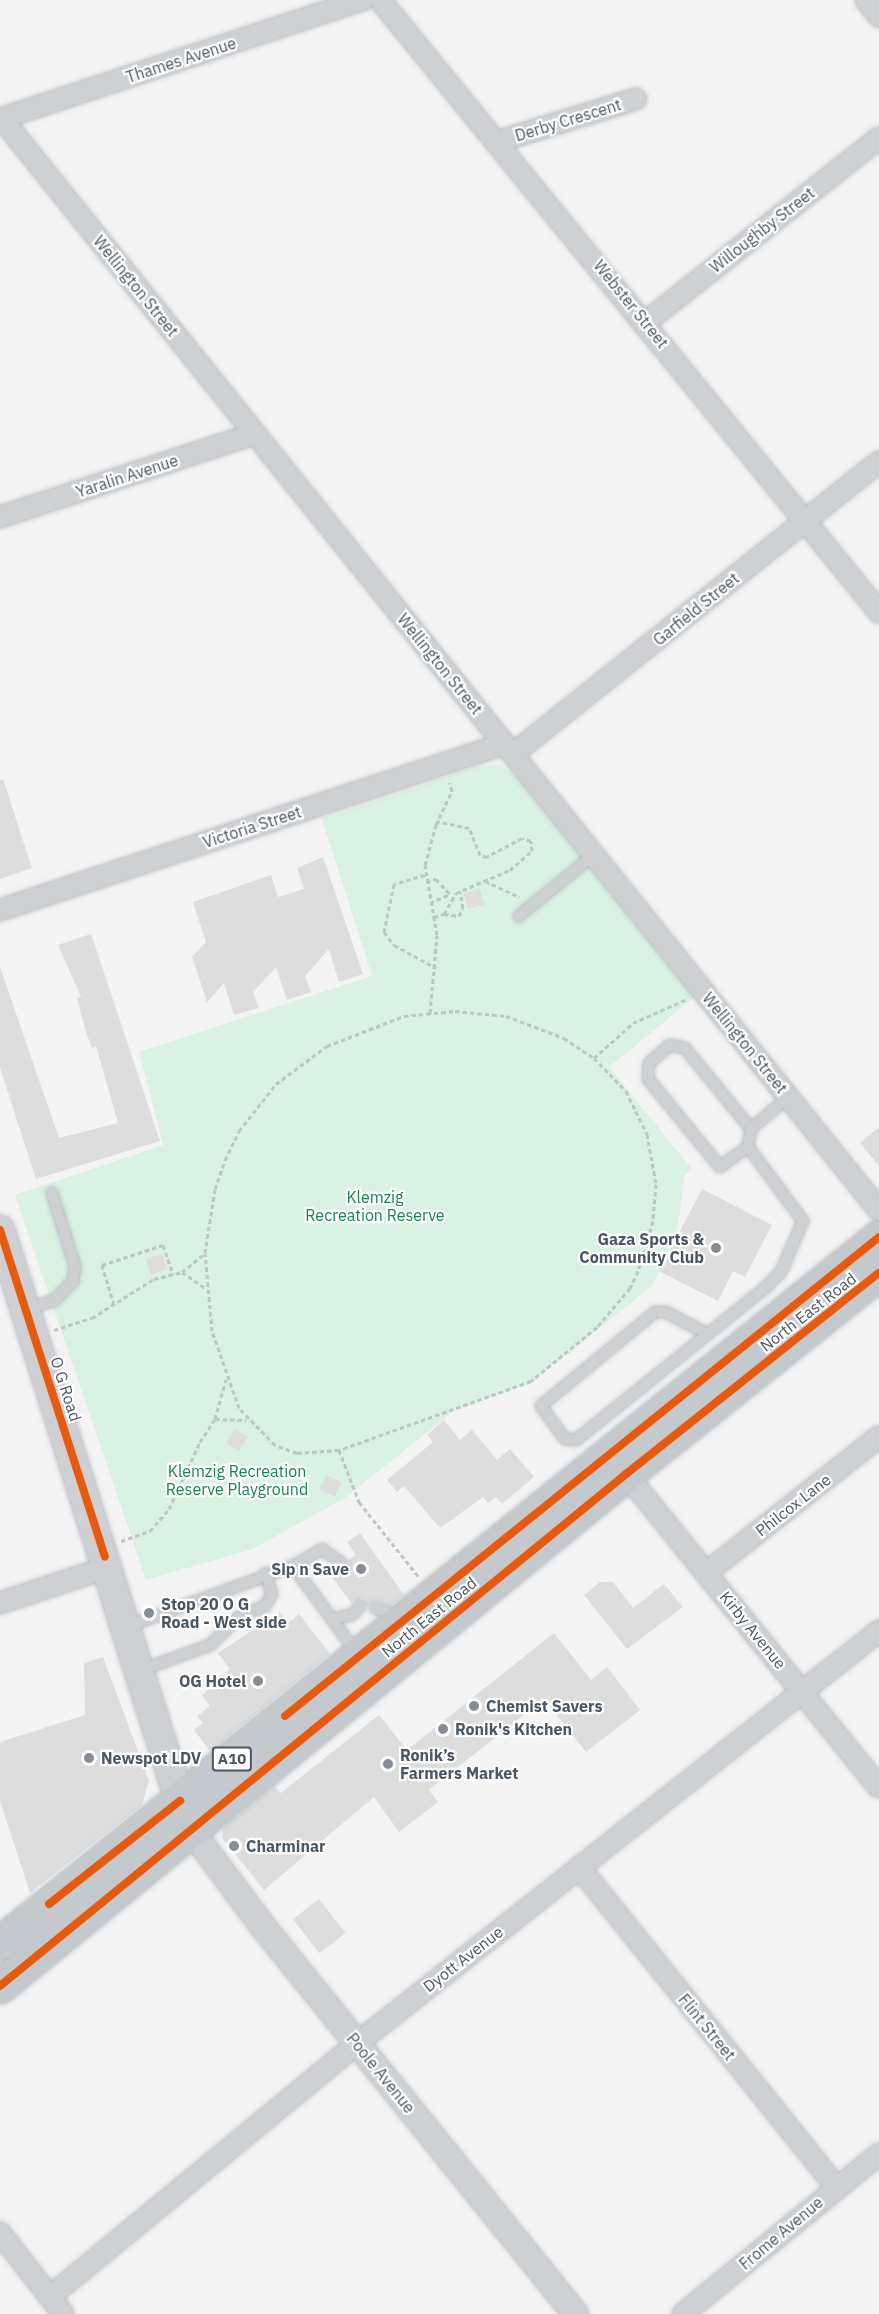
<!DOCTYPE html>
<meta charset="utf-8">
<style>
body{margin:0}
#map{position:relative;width:879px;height:2314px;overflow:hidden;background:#f4f4f4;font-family:"IBM Plex Sans",sans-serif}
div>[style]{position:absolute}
.green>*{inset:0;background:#d9f2e3}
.building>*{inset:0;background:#ddddde;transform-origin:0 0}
.path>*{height:3px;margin-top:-1.5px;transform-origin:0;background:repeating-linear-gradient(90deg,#bcc7c4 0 4.5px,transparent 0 7.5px)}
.roads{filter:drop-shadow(0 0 2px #b9bec3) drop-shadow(0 0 2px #b9bec3)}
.service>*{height:10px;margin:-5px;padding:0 5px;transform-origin:5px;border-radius:5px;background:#ced0d2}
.minor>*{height:20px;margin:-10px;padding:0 10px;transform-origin:10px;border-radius:10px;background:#ced0d2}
.tertiary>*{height:24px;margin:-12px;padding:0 12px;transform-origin:12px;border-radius:12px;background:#ced0d2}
.secondary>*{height:28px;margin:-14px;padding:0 14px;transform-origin:14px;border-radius:14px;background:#ced0d4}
.trunk>*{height:33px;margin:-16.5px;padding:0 16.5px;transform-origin:16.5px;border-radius:16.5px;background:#c4c9cd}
.cycleway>*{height:8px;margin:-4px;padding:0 4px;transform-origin:4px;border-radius:4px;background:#e8590c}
.dots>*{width:16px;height:16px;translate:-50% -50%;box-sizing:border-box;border:3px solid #fff;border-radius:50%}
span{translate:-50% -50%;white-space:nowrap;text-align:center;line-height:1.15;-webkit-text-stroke:4.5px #fff;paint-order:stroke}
.shield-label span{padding:2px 4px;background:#fff;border:2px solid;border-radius:4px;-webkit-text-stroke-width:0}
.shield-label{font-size:15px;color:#4a5661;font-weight:700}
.street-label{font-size:16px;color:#4a5661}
.park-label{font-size:16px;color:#17864f}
.poi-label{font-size:16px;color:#4a5661;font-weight:700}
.right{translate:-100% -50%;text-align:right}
.left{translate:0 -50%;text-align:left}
</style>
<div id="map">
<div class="green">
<i style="clip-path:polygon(500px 765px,520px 779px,695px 997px,609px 1067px,692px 1169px,685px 1175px,677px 1232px,652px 1286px,531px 1383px,454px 1411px,345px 1498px,253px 1549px,146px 1580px,15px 1195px,163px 1145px,139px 1052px,372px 976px,322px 819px,479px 766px)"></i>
</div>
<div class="building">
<i style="clip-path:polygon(3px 779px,32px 868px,0 879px,0 780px)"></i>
<i style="clip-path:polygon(323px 857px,363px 974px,339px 982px,329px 949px,305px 976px,311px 992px,287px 1000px,276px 967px,253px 992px,259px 1008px,234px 1015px,224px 983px,207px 1002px,192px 957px,206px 942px,193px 902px,271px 875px,278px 897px,304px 889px,297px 868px)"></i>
<i style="left:480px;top:889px;width:16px;height:17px;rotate:75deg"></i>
<i style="clip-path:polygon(91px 934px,160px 1141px,36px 1179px,0 1068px,0 967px,59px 1138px,118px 1123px,96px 1046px,92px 1048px,86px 1032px,77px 998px,81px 997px,58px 945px)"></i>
<i style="clip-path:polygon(879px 1127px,879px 1166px,860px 1143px)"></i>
<i style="clip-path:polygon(702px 1189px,772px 1225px,745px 1277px,733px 1271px,718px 1301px,659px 1271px)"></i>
<i style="left:162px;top:1254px;width:16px;height:17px;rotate:72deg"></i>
<i style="clip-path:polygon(444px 1420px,460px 1440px,472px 1430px,497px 1460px,510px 1449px,534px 1477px,502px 1504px,496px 1497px,488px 1503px,483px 1497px,440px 1528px,404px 1486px,397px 1492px,387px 1480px,433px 1442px,427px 1435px)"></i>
<i style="left:235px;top:1429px;width:15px;height:17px;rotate:32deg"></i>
<i style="left:326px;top:1475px;width:17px;height:16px;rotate:25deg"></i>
<i style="clip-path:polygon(360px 1533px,404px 1595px,390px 1606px,374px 1601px,367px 1607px,361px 1599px,352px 1604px,329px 1573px,349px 1569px,349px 1560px,356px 1555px,347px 1542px)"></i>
<i style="clip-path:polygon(600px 1582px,613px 1582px,633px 1608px,664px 1584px,683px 1607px,627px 1649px,584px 1595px)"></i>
<i style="clip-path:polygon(280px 1612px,288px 1623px,299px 1614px,330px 1654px,210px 1751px,194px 1730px,203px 1723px,197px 1716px,210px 1706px,202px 1695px,230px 1669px,218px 1653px)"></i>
<i style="clip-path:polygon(554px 1633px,591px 1680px,607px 1667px,640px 1710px,586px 1752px,544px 1699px,429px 1790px,438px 1802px,399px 1832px,374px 1797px,264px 1890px,222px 1838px,223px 1828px,274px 1786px,281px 1793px,379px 1715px,407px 1750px)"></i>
<i style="clip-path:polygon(103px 1657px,149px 1781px,142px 1805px,30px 1893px,0 1801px,0 1742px,85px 1715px,84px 1663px)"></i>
<i style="left:319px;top:1899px;width:43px;height:33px;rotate:52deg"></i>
</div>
<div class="path">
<i style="left:425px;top:875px;width:32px;rotate:164deg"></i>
<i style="left:394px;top:884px;width:49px;rotate:101.8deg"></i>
<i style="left:384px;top:932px;width:16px;rotate:52deg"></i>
<i style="left:394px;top:945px;width:48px;rotate:28.7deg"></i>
<i style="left:426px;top:881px;width:10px;rotate:-11deg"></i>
<i style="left:436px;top:879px;width:21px;rotate:47deg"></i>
<i style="left:485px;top:881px;width:38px;rotate:25deg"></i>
<i style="left:430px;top:903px;width:22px;rotate:-24deg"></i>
<i style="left:444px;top:914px;width:15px;rotate:8deg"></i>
<i style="left:459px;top:916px;width:9px;rotate:-63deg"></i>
<i style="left:463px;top:908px;width:17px;rotate:-100deg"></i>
<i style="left:434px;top:917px;width:10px;rotate:-17deg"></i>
<i style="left:444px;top:914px;width:24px;rotate:-60deg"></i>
<i style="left:456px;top:893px;width:59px;rotate:-23.1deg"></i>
<i style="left:510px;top:870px;width:29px;rotate:-41deg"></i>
<i style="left:532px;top:851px;width:10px;rotate:-96deg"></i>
<i style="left:531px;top:841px;width:9px;rotate:-162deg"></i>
<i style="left:522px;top:838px;width:40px;rotate:152deg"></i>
<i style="left:487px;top:857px;width:7px;rotate:-164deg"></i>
<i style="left:480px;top:855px;width:29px;rotate:-112deg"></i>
<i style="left:469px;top:828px;width:33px;rotate:-168deg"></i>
<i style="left:455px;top:1011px;width:51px;rotate:5.6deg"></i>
<i style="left:506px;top:1016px;width:62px;rotate:20.8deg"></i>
<i style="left:564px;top:1038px;width:36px;rotate:34deg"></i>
<i style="left:594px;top:1058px;width:46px;rotate:45.9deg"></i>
<i style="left:626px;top:1091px;width:48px;rotate:64deg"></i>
<i style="left:647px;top:1134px;width:51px;rotate:79.8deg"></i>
<i style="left:656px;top:1184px;width:37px;rotate:95deg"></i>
<i style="left:653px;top:1221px;width:52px;rotate:106.7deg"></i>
<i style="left:638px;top:1271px;width:19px;rotate:115deg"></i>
<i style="left:630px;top:1288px;width:51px;rotate:130.2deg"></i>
<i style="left:597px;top:1327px;width:85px;rotate:140.7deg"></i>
<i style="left:531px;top:1381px;width:204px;rotate:160.2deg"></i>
<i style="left:339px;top:1450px;width:42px;rotate:175.9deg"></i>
<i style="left:297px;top:1453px;width:23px;rotate:-160deg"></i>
<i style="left:275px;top:1445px;width:52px;rotate:-134.2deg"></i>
<i style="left:239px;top:1408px;width:82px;rotate:-109.3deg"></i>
<i style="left:212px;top:1331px;width:78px;rotate:-95.1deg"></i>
<i style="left:205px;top:1253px;width:65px;rotate:-81.1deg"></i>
<i style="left:215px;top:1189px;width:31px;rotate:-71deg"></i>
<i style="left:225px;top:1160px;width:32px;rotate:-64deg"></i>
<i style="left:239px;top:1131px;width:60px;rotate:-51.8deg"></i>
<i style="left:276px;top:1084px;width:64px;rotate:-36.7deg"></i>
<i style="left:327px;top:1046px;width:83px;rotate:-21.3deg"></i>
<i style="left:404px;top:1016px;width:51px;rotate:-5.6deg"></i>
<i style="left:430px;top:1013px;width:78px;rotate:-84.9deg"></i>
<i style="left:437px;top:935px;width:71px;rotate:-99.7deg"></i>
<i style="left:425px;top:865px;width:41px;rotate:-74.6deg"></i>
<i style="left:436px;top:825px;width:38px;rotate:-65deg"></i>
<i style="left:452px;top:791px;width:9px;rotate:-108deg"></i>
<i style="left:594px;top:1058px;width:52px;rotate:-41.9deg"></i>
<i style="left:633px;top:1023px;width:59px;rotate:-24deg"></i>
<i style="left:182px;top:1272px;width:28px;rotate:35deg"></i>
<i style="left:114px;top:1305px;width:42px;rotate:-106.7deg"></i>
<i style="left:102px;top:1265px;width:64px;rotate:-18.2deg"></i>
<i style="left:163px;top:1245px;width:31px;rotate:71deg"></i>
<i style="left:54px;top:1330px;width:40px;rotate:-18deg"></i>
<i style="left:92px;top:1318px;width:73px;rotate:-32.2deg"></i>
<i style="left:154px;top:1279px;width:29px;rotate:-14deg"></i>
<i style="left:182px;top:1272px;width:28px;rotate:-39deg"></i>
<i style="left:215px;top:1419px;width:31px;rotate:2deg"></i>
<i style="left:339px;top:1450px;width:56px;rotate:69deg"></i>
<i style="left:359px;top:1502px;width:95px;rotate:51.4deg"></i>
<i style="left:121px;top:1541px;width:31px;rotate:-19deg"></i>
<i style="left:150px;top:1531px;width:29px;rotate:-49deg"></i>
<i style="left:169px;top:1509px;width:74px;rotate:-65.2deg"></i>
<i style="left:200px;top:1442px;width:27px;rotate:-57deg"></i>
<i style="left:215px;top:1419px;width:41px;rotate:-74.6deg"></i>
</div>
<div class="roads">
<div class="service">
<i style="left:519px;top:916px;width:98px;rotate:-39.2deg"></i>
<i style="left:751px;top:1129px;width:104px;rotate:-129.2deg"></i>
<i style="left:685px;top:1048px;width:15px;rotate:-169deg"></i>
<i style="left:670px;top:1045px;width:28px;rotate:139deg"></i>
<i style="left:649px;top:1063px;width:16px;rotate:94deg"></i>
<i style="left:648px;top:1079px;width:114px;rotate:50.7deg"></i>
<i style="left:720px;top:1167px;width:34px;rotate:-36deg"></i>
<i style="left:748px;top:1147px;width:18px;rotate:-81deg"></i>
<i style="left:751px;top:1129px;width:49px;rotate:-40.9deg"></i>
<i style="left:27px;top:1309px;width:28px;rotate:-17deg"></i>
<i style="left:54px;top:1301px;width:28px;rotate:-46deg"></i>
<i style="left:73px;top:1281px;width:15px;rotate:-82deg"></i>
<i style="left:75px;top:1266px;width:77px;rotate:-107.5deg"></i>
<i style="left:707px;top:1334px;width:47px;rotate:-151.8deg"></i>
<i style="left:666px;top:1312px;width:11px;rotate:180deg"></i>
<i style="left:655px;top:1312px;width:148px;rotate:140.5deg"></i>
<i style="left:541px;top:1406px;width:41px;rotate:54deg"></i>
<i style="left:565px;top:1439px;width:11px;rotate:5deg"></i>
<i style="left:576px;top:1440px;width:244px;rotate:-38.8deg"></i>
<i style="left:766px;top:1287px;width:21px;rotate:-45deg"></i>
<i style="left:781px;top:1272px;width:56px;rotate:-66.7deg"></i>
<i style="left:803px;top:1221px;width:92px;rotate:-126.6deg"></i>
<i style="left:293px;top:1566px;width:34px;rotate:-30deg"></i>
<i style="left:322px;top:1549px;width:26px;rotate:36deg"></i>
<i style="left:375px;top:1608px;width:22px;rotate:21deg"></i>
<i style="left:332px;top:1619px;width:20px;rotate:-11deg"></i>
<i style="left:352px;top:1615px;width:12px;rotate:-48deg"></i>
<i style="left:126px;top:1627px;width:178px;rotate:-20.1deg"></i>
<i style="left:293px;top:1566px;width:107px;rotate:53.8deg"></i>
<i style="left:139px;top:1671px;width:76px;rotate:-20.1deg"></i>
<i style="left:210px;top:1645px;width:40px;rotate:-44deg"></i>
<i style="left:239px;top:1617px;width:28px;rotate:-23deg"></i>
<i style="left:265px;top:1606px;width:14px;rotate:-60deg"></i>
<i style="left:272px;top:1594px;width:22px;rotate:-108deg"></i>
</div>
<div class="minor">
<i style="left:380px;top:0;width:790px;rotate:50.81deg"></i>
<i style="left:866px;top:0;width:21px;rotate:51deg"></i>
<i style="left:0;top:119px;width:382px;rotate:-18.2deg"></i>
<i style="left:2px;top:119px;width:1400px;rotate:51.21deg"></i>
<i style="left:500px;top:141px;width:142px;rotate:-17.2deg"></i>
<i style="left:646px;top:322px;width:297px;rotate:-38.3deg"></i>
<i style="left:0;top:517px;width:267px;rotate:-18.1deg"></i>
<i style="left:513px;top:754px;width:468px;rotate:-38.6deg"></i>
<i style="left:0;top:910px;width:531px;rotate:-18.23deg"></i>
<i style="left:626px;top:1474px;width:402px;rotate:51.1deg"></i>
<i style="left:706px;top:1573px;width:220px;rotate:-38.2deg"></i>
<i style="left:0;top:1603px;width:114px;rotate:-18.4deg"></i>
<i style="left:579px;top:1867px;width:410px;rotate:51.2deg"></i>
<i style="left:0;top:2233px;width:103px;rotate:52.1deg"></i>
<i style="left:52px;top:2295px;width:417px;rotate:-39.5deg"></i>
<i style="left:374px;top:2030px;width:644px;rotate:-38.31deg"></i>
<i style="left:683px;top:2314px;width:253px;rotate:-39.2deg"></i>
</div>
<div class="tertiary">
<i style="left:190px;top:1829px;width:124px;rotate:53.2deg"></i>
<i style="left:264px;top:1928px;width:496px;rotate:51.1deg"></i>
</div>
<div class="secondary">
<i style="left:0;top:1230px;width:599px;rotate:72.5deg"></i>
</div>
<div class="trunk">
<i style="left:0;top:1943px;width:1127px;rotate:-38.77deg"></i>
<i style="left:0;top:1986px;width:809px;rotate:-39.28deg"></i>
<i style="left:626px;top:1474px;width:323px;rotate:-38.5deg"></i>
</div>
</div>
<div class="cycleway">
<i style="left:0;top:1230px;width:343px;rotate:72.2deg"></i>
<i style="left:285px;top:1716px;width:763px;rotate:-38.88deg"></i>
<i style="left:49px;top:1904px;width:167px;rotate:-38.2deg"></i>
<i style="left:0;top:1986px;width:809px;rotate:-39.28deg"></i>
<i style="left:626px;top:1474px;width:323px;rotate:-38.5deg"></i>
</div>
<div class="dots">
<i style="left:716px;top:1248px;background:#868d94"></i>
<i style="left:361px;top:1569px;background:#868d94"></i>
<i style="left:149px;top:1613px;background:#868d94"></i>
<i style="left:258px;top:1681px;background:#868d94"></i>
<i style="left:474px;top:1706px;background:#868d94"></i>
<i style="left:443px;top:1729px;background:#868d94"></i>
<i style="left:89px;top:1758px;background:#868d94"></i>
<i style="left:388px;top:1764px;background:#868d94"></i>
<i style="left:234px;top:1846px;background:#868d94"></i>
</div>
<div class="shield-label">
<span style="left:232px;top:1759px">A10</span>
</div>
<div class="street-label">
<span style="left:181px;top:60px;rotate:-18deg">Thames Avenue</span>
<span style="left:568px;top:120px;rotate:-17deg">Derby Crescent</span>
<span style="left:762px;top:230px;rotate:-38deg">Willoughby Street</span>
<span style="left:136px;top:286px;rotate:51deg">Wellington Street</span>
<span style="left:631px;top:304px;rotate:51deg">Webster Street</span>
<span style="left:127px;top:476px;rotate:-18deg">Yaralin Avenue</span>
<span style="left:696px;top:609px;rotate:-39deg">Garfield Street</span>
<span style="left:440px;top:664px;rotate:51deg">Wellington Street</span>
<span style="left:252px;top:827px;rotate:-18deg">Victoria Street</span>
<span style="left:745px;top:1043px;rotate:51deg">Wellington Street</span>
<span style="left:808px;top:1312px;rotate:-38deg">North East Road</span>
<span style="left:66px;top:1389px;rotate:72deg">O G Road</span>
<span style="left:793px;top:1505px;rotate:-38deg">Philcox Lane</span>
<span style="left:429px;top:1617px;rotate:-39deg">North East Road</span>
<span style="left:753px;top:1630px;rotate:51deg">Kirby Avenue</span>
<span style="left:463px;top:1959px;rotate:-38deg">Dyott Avenue</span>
<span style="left:707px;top:2027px;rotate:51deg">Flint Street</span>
<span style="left:381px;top:2073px;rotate:51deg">Poole Avenue</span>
<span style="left:781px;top:2233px;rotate:-40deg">Frome Avenue</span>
</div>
<div class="park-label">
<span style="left:375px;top:1206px">Klemzig<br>Recreation Reserve</span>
<span style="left:237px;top:1480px">Klemzig Recreation<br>Reserve Playground</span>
</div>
<div class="poi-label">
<span class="right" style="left:704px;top:1248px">Gaza Sports &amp;<br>Community Club</span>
<span class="right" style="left:349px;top:1569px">Sip n Save</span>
<span class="left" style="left:161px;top:1613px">Stop 20 O G<br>Road - West side</span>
<span class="right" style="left:246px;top:1681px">OG Hotel</span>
<span class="left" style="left:486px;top:1706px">Chemist Savers</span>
<span class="left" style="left:455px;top:1729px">Ronik's Kitchen</span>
<span class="left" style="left:400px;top:1764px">Ronik’s<br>Farmers Market</span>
<span class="left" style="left:101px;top:1758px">Newspot LDV</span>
<span class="left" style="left:246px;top:1846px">Charminar</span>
</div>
</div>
